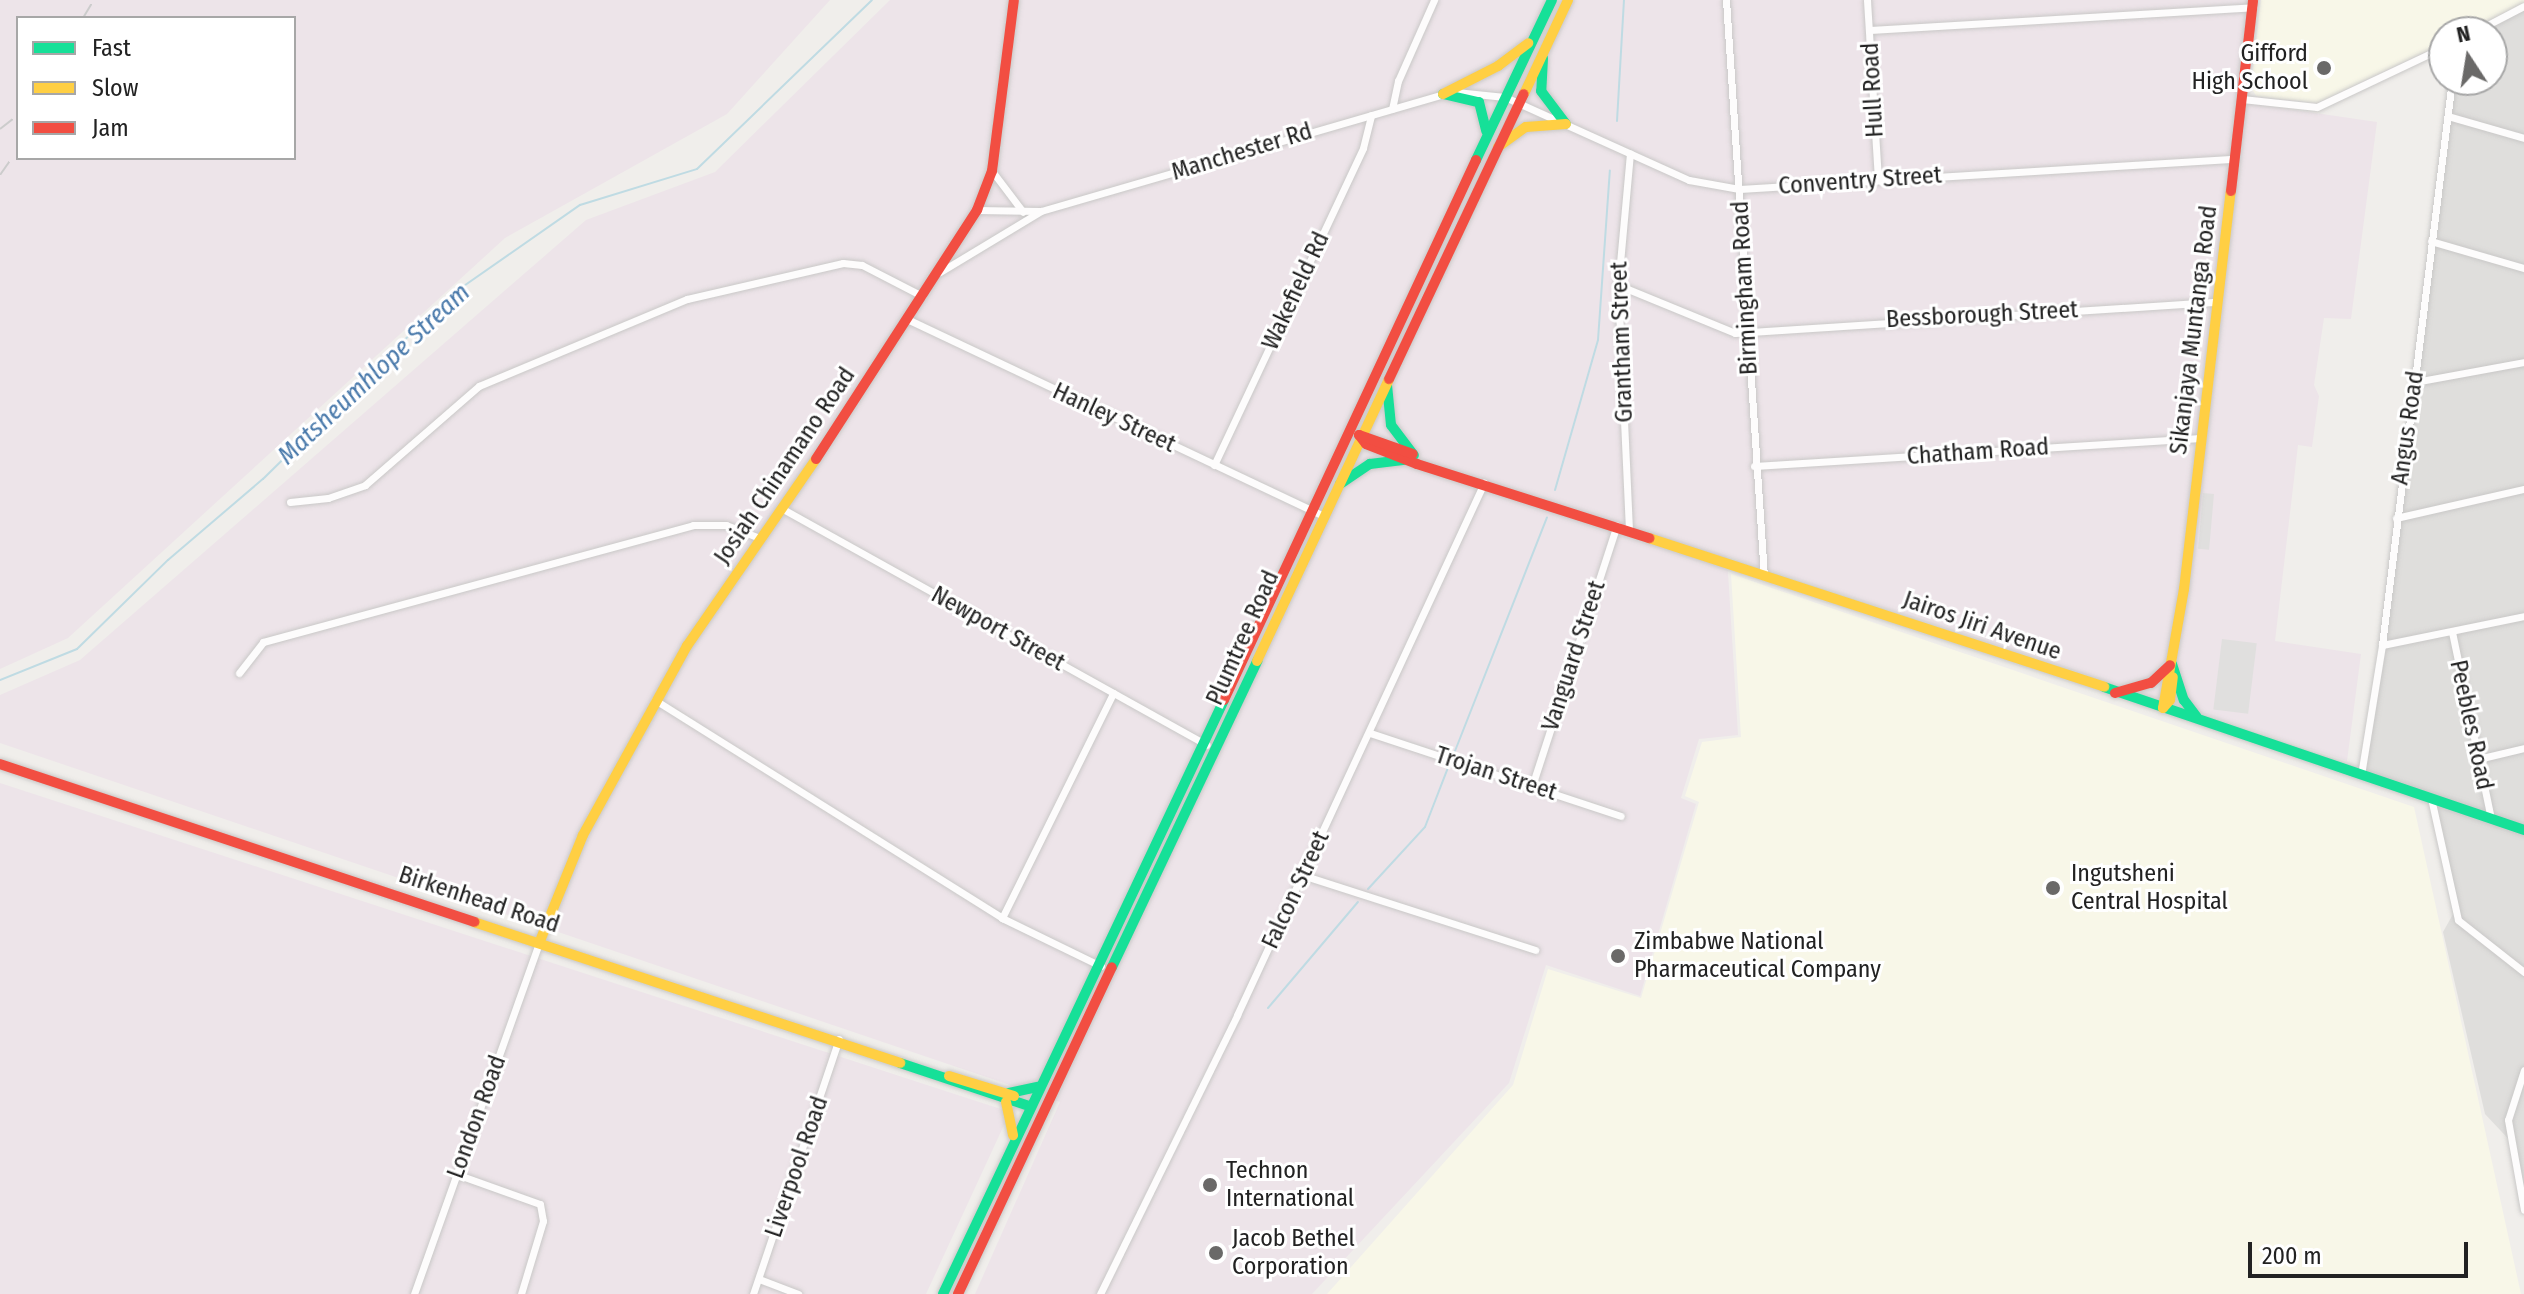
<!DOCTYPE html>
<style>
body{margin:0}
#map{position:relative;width:2524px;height:1294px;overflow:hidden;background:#f0eeeb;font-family:"Fira Sans Condensed",sans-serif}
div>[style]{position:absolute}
.residential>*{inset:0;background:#dfdedc}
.industrial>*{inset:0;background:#ede4e9}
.education>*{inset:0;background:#f8f7e8}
.parking>*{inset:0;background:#e0dfde;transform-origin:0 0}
.stream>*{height:2px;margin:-1px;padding:0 1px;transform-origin:1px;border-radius:1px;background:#bfdbe3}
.roads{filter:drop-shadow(0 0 2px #c9c8c7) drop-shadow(0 0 2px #c9c8c7)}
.street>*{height:7px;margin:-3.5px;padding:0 3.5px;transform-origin:3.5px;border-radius:3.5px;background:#fdfcfc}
.fast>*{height:10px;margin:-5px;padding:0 5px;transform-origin:5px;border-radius:5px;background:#16e098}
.slow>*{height:10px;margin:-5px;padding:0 5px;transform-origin:5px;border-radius:5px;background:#ffcf43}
.jam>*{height:10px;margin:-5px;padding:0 5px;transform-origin:5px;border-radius:5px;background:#f24e42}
.rail>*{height:2px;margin-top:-1px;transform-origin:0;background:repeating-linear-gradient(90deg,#ccc 0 16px,transparent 0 32px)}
.dots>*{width:22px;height:22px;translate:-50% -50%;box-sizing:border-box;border:4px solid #fff;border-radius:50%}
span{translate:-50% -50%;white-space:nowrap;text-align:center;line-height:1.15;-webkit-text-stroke:6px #fff;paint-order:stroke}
.poi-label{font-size:24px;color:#222}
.right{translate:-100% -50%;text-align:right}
.left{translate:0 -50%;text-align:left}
.street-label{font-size:24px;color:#222}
.water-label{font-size:26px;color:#4a7aab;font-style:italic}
.legend{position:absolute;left:16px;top:16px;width:280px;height:144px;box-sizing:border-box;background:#fff;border:2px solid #a7a7a7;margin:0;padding:10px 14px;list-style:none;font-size:24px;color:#222}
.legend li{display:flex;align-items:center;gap:16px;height:40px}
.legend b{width:40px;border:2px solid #a7a7a7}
.north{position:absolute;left:2428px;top:16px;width:80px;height:80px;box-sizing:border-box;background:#fff;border:2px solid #a7a7a7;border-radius:50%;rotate:348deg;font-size:22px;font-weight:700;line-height:32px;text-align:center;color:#222}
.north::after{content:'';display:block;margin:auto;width:28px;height:36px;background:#6a6968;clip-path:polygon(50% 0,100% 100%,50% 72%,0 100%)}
.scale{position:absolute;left:2248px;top:1242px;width:220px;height:36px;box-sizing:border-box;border:4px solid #222;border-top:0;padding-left:10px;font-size:24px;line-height:28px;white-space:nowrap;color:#222;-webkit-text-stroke:6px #fff;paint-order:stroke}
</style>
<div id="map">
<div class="residential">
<i style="clip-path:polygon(2524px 9px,2524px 1186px,2515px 1146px,2485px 1114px,2443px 932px,2457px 907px,2432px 796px,2362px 774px,2453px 80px,2492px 80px,2492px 32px,2478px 32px)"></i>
</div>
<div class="industrial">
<i style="clip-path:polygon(evenodd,0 0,830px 0,727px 114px,505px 238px,68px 638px,0 669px,0 0,18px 18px,294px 18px,294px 158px,18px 158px,18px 18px)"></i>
<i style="clip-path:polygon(890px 0,2250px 0,2239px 102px,2377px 122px,2351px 319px,2324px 318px,2314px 385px,2319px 396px,2312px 447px,2298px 445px,2275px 641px,2361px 654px,2347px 761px,1727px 556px,1738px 735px,1699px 739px,1681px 798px,1696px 804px,1640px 996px,1546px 965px,1509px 1083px,1312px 1294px,975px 1294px,1060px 1102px,0 743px,0 695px,80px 660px,586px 220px,715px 172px)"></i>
<i style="clip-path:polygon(0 783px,1010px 1112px,926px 1294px,0 1294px)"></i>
</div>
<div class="education">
<i style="clip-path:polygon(2261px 0,2524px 0,2524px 3px,2466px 32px,2444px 32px,2444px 43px,2317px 103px,2256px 96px,2251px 87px)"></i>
<i style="clip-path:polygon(1731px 574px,2414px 807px,2521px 1294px,1327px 1294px,1513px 1085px,1548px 969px,1641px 998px,1699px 802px,1685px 796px,1702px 742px,1741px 737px)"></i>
</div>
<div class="parking">
<i style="left:2203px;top:493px;width:11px;height:56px;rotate:5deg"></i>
<i style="left:2222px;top:639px;width:35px;height:71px;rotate:7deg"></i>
</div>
<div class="stream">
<i style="left:1617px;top:121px;width:121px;rotate:-86.7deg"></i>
<i style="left:1555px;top:490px;width:156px;rotate:-74deg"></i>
<i style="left:1598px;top:340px;width:170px;rotate:-86deg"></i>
<i style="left:0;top:680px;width:83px;rotate:-21.9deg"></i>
<i style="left:77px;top:649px;width:127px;rotate:-44.4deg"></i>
<i style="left:168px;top:560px;width:125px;rotate:-40.5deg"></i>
<i style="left:263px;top:479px;width:260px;rotate:-44.5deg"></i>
<i style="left:448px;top:297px;width:161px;rotate:-34.9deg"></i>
<i style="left:580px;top:205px;width:122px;rotate:-17.1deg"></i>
<i style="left:697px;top:169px;width:243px;rotate:-44deg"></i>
<i style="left:1455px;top:751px;width:251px;rotate:-68.5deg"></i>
<i style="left:1368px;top:889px;width:84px;rotate:-47.4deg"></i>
<i style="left:1425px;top:827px;width:66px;rotate:-68.8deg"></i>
<i style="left:1268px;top:1008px;width:139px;rotate:-49.7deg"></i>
</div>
<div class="roads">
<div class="street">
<i style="left:1726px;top:0;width:577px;rotate:86.23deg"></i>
<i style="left:1867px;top:0;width:180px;rotate:86.5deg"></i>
<i style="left:1870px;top:30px;width:384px;rotate:-3.4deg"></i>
<i style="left:2474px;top:32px;width:56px;rotate:-27.5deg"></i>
<i style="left:1456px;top:92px;width:49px;rotate:5.8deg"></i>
<i style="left:1505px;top:97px;width:202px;rotate:24.3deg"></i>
<i style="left:1689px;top:180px;width:51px;rotate:10.2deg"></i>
<i style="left:1739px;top:189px;width:497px;rotate:-3.5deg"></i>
<i style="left:2242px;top:99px;width:75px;rotate:6.1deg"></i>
<i style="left:2317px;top:107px;width:140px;rotate:-25.3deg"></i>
<i style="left:1392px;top:109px;width:29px;rotate:-78deg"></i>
<i style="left:1398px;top:81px;width:89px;rotate:-66deg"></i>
<i style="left:2448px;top:116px;width:79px;rotate:16.1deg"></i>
<i style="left:992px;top:171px;width:51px;rotate:52.9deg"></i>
<i style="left:977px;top:210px;width:62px;rotate:0.9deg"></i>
<i style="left:2431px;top:241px;width:97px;rotate:16.2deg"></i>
<i style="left:940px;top:272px;width:118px;rotate:-31.1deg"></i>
<i style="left:1041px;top:211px;width:420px;rotate:-16.2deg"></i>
<i style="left:1618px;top:285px;width:126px;rotate:22.3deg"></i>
<i style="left:1735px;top:333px;width:483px;rotate:-3.7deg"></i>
<i style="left:907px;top:319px;width:458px;rotate:25.3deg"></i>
<i style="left:2415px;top:382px;width:111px;rotate:-10.4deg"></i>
<i style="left:1214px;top:465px;width:350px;rotate:-64.8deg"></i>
<i style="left:1363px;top:148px;width:34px;rotate:-76deg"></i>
<i style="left:1754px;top:466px;width:448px;rotate:-3.6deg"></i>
<i style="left:290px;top:502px;width:38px;rotate:-6deg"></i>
<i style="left:328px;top:498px;width:39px;rotate:-19deg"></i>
<i style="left:365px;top:485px;width:151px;rotate:-41deg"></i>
<i style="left:479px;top:386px;width:225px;rotate:-22.7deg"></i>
<i style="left:687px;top:299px;width:160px;rotate:-13deg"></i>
<i style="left:843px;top:263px;width:19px;rotate:6deg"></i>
<i style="left:862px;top:265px;width:68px;rotate:27.3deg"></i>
<i style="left:781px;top:508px;width:487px;rotate:29.1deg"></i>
<i style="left:2396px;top:518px;width:131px;rotate:-12.8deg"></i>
<i style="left:1629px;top:530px;width:245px;rotate:-92.6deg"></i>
<i style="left:1618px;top:285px;width:132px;rotate:-84.8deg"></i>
<i style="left:2452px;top:632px;width:190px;rotate:78.2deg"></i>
<i style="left:2382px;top:645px;width:145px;rotate:-11.5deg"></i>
<i style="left:239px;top:673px;width:39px;rotate:-52deg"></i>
<i style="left:263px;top:642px;width:446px;rotate:-15.2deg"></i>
<i style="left:693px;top:525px;width:33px"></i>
<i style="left:726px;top:525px;width:36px;rotate:21deg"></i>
<i style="left:655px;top:700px;width:410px;rotate:32.1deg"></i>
<i style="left:1002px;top:918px;width:110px;rotate:25.9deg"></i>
<i style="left:1370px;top:733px;width:264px;rotate:18.3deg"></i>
<i style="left:2478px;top:759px;width:47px;rotate:-13.4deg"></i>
<i style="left:2361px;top:775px;width:132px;rotate:-80.8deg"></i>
<i style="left:2382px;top:645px;width:569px;rotate:-82.94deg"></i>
<i style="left:1532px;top:786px;width:274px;rotate:-72deg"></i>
<i style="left:2431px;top:798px;width:125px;rotate:77.5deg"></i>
<i style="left:2458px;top:920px;width:84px;rotate:38.2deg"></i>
<i style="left:1302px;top:875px;width:245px;rotate:17.8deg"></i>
<i style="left:1002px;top:918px;width:251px;rotate:-63.7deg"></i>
<i style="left:2524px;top:1070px;width:52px;rotate:107.7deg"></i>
<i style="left:2508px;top:1120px;width:91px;rotate:79.9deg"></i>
<i style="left:456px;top:1174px;width:89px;rotate:19.7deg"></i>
<i style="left:540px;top:1204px;width:17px;rotate:80deg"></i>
<i style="left:543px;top:1221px;width:76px;rotate:106.8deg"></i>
<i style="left:759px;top:1279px;width:42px;rotate:21deg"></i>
<i style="left:414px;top:1294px;width:375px;rotate:-70.4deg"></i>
<i style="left:753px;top:1294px;width:269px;rotate:-71.4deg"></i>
<i style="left:1100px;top:1294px;width:311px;rotate:-63.8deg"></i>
<i style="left:1237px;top:1015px;width:587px;rotate:-65.1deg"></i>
</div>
<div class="fast">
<i style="left:1543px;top:58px;width:33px;rotate:93deg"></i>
<i style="left:1541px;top:91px;width:41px;rotate:52.9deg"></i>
<i style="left:1443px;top:94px;width:37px;rotate:13deg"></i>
<i style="left:1479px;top:102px;width:30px;rotate:76deg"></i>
<i style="left:1476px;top:160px;width:177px;rotate:-64.6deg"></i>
<i style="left:1387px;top:385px;width:40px;rotate:84.3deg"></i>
<i style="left:1391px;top:425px;width:38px;rotate:53deg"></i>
<i style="left:1340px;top:484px;width:36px;rotate:-34deg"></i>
<i style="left:1370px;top:464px;width:35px;rotate:-7deg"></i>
<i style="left:2172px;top:664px;width:38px;rotate:72deg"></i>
<i style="left:2184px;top:700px;width:21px;rotate:53deg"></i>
<i style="left:2104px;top:687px;width:444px;rotate:18.8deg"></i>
<i style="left:1112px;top:967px;width:339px;rotate:-64.6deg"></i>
<i style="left:900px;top:1063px;width:136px;rotate:18.4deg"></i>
<i style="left:1009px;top:1093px;width:30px;rotate:-12deg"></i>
<i style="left:943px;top:1294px;width:657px;rotate:-64.68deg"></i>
</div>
<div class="slow">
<i style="left:1443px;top:94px;width:62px;rotate:-27deg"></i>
<i style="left:1498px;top:66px;width:38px;rotate:-37deg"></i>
<i style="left:1524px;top:94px;width:104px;rotate:-64.9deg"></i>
<i style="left:1498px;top:147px;width:34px;rotate:-36deg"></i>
<i style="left:1526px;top:127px;width:40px;rotate:-4.3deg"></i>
<i style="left:1649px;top:538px;width:479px;rotate:18.1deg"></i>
<i style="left:1257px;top:661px;width:311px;rotate:-64.9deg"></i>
<i style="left:2163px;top:708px;width:121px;rotate:-80deg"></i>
<i style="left:2184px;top:589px;width:401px;rotate:-83.3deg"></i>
<i style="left:2163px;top:708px;width:11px;rotate:-49deg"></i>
<i style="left:2170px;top:700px;width:23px;rotate:-83deg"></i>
<i style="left:474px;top:922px;width:449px;rotate:18.3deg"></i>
<i style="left:540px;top:941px;width:114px;rotate:-67.9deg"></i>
<i style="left:583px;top:835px;width:216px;rotate:-61.2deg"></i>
<i style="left:687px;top:646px;width:227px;rotate:-55.4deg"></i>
<i style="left:949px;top:1076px;width:68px;rotate:17.1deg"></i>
<i style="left:1006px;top:1102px;width:34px;rotate:78deg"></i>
</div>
<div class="jam">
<i style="left:2231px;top:191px;width:192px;rotate:-83.4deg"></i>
<i style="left:1389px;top:379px;width:315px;rotate:-64.7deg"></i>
<i style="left:1359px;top:435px;width:11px;rotate:52deg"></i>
<i style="left:1366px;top:444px;width:55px;rotate:21.4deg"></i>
<i style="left:1417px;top:464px;width:244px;rotate:17.7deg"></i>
<i style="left:1359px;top:435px;width:57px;rotate:19.4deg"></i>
<i style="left:816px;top:459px;width:297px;rotate:-57.1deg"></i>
<i style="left:977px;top:210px;width:42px;rotate:-69deg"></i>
<i style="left:992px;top:171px;width:172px;rotate:-82.7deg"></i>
<i style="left:2115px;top:693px;width:37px;rotate:-16deg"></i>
<i style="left:2151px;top:683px;width:26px;rotate:-43deg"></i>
<i style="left:1224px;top:700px;width:596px;rotate:-64.98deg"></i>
<i style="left:0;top:764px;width:500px;rotate:18.4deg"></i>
<i style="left:958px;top:1294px;width:361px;rotate:-64.8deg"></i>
</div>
</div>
<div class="rail">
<i style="left:83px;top:18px;width:21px;rotate:-59deg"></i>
<i style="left:0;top:129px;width:23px;rotate:-38deg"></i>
<i style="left:0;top:175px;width:32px;rotate:-55deg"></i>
</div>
<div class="dots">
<i style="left:2324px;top:68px;background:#6a6968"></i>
<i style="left:2053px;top:888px;background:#6a6968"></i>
<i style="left:1618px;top:956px;background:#6a6968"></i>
<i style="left:1210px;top:1185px;background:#6a6968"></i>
<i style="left:1216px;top:1253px;background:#6a6968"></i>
</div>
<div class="poi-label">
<span class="right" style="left:2308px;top:68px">Gifford<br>High School</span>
<span class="left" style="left:2071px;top:888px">Ingutsheni<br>Central Hospital</span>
<span class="left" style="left:1634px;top:956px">Zimbabwe National<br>Pharmaceutical Company</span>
<span class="left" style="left:1226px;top:1185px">Technon<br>International</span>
<span class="left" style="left:1232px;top:1253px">Jacob Bethel<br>Corporation</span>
</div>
<div class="street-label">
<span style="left:1873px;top:90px;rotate:-93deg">Hull Road</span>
<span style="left:1242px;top:152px;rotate:-17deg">Manchester Rd</span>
<span style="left:1860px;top:181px;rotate:-4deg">Conventry Street</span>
<span style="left:1745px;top:288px;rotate:-93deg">Birmingham Road</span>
<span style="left:1296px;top:291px;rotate:-65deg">Wakefield Rd</span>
<span style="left:1982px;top:315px;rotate:-3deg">Bessborough Street</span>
<span style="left:2194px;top:330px;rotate:-83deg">Sikanjaya Muntanga Road</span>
<span style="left:1622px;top:342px;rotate:-92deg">Grantham Street</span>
<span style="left:1114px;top:418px;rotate:25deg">Hanley Street</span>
<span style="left:2408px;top:428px;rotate:-82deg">Angus Road</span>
<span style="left:1978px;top:452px;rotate:-4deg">Chatham Road</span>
<span style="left:785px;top:466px;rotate:-56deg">Josiah Chinamano Road</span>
<span style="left:1982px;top:626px;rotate:19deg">Jairos Jiri Avenue</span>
<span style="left:998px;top:629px;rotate:29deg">Newport Street</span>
<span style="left:1243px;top:638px;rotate:-66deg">Plumtree Road</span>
<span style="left:1574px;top:656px;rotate:-72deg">Vanguard Street</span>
<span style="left:2471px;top:725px;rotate:78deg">Peebles Road</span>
<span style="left:1496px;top:774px;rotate:18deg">Trojan Street</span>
<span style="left:1296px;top:890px;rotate:-65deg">Falcon Street</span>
<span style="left:479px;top:900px;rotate:18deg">Birkenhead Road</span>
<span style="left:477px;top:1117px;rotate:-70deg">London Road</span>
<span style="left:797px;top:1167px;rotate:-71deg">Liverpool Road</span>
</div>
<div class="water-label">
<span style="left:374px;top:374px;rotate:-43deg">Matsheumhlope Stream</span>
</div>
<ul class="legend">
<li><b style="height:10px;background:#16e098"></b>Fast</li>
<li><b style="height:10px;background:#ffcf43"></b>Slow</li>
<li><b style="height:10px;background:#f24e42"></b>Jam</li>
</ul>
<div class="north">N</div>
<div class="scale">200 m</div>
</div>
